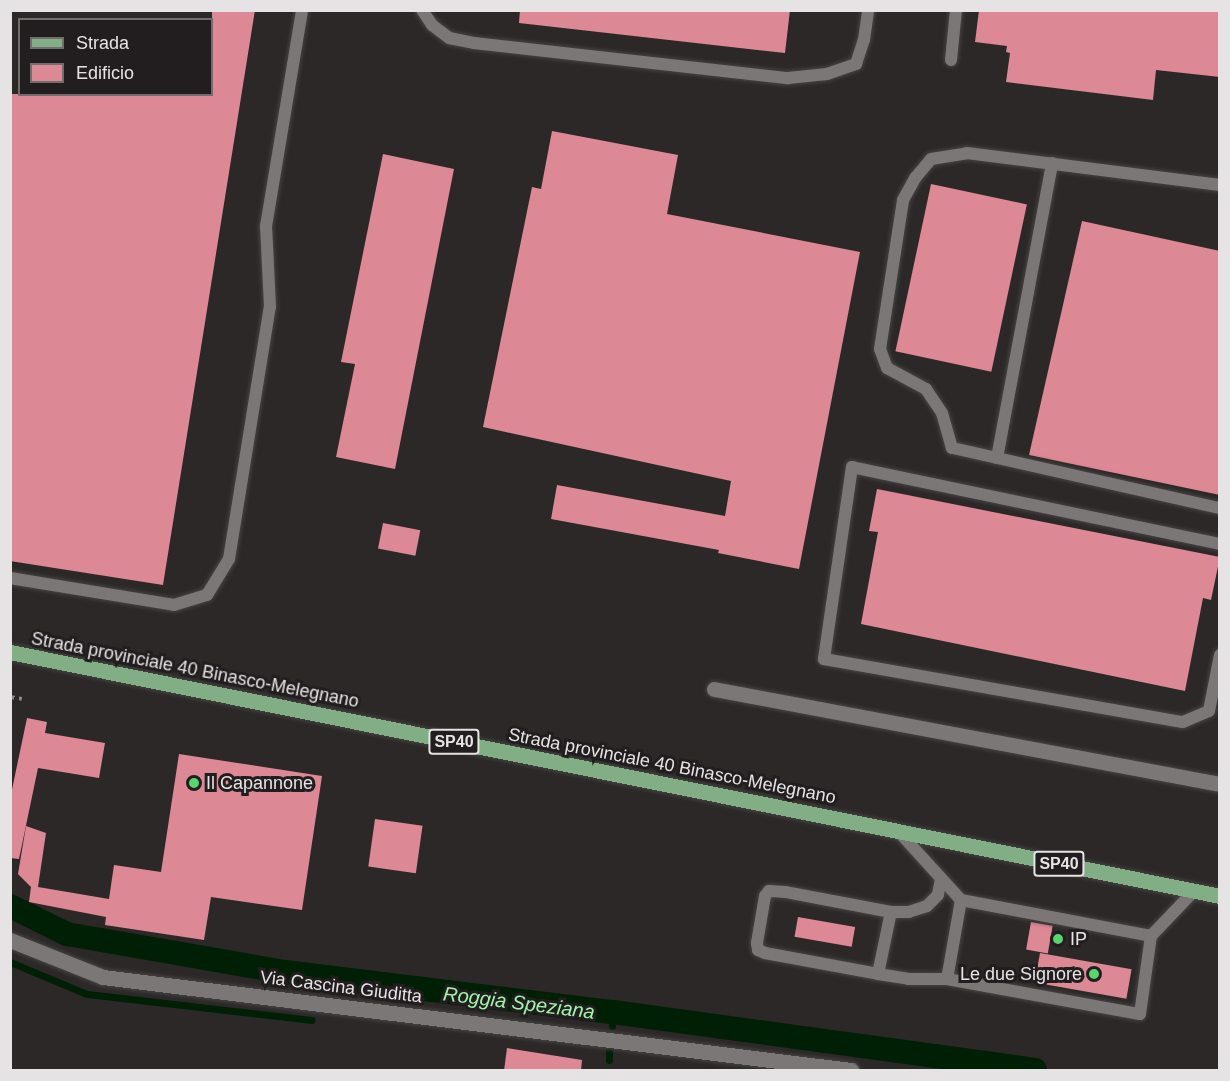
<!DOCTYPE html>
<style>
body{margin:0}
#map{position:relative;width:1230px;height:1081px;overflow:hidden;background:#2c2828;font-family:Arial,sans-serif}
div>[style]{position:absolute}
.stream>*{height:7px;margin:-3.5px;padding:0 3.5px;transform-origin:3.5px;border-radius:3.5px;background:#002006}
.canal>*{height:24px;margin:-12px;padding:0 12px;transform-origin:12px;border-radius:12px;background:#002006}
.building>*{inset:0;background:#dc8995;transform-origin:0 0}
.path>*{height:4px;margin-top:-2px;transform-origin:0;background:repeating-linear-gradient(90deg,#8a8787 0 4.5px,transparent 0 9px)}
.roads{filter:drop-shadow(0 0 2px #464343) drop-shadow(0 0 2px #464343)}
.service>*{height:12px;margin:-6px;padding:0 6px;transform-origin:6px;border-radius:6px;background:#7c7777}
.minor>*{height:15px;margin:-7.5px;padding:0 7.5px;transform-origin:7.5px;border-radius:7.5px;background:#7c7777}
.primary>*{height:15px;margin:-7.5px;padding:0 7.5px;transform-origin:7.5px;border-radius:7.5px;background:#81ae85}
.dots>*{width:16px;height:16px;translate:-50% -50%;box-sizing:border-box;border:3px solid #221e1f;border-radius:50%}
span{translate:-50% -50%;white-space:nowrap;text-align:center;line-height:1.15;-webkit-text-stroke:6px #221e1f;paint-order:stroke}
.shield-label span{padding:2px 4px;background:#221e1f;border:2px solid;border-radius:4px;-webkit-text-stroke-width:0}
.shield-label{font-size:16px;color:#e5e3e3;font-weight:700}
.street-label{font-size:18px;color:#e5e3e3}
.poi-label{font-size:18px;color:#e5e3e3}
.left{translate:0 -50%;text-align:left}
.right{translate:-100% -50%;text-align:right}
.water-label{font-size:20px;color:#9ef4a8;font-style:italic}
.frame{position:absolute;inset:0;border:12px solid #e5e3e3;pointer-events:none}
.legend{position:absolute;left:18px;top:18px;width:195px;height:78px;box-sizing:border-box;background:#221e1f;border:2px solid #706d6d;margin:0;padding:8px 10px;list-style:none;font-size:18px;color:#e5e3e3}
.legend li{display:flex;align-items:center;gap:12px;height:30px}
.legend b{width:30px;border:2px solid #706d6d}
</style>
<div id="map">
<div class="stream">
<i style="left:10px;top:962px;width:83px;rotate:22.6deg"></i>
<i style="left:87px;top:994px;width:226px;rotate:6.6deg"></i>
<i style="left:612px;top:1026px;width:14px;rotate:-86deg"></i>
<i style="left:609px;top:1060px;width:9px;rotate:-90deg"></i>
</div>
<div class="canal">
<i style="left:10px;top:906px;width:64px;rotate:26.2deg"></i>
<i style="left:67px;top:934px;width:221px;rotate:9.9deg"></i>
<i style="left:285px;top:972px;width:330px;rotate:7deg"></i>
<i style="left:613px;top:1012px;width:426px;rotate:7.8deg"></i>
</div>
<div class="building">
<i style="clip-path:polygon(212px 10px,255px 10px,163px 585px,10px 561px,10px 94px,212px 94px)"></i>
<i style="clip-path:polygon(520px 10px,790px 10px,785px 53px,519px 23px)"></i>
<i style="clip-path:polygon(979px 10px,1220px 10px,1220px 77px,1156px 70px,1153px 100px,1006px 82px,1010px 53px,1006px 52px,1007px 46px,975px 42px)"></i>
<i style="clip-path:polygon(552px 131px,678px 155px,667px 214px,860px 252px,799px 569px,718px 553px,719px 550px,551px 519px,557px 485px,725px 516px,731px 481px,483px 427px,532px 187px,541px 189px)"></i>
<i style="clip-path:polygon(383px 154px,454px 169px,395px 469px,336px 457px,355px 364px,341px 362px)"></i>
<i style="left:931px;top:184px;width:98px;height:171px;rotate:12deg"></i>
<i style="clip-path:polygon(1082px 221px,1220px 251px,1220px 495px,1029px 455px)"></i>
<i style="clip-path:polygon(877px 489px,1220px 557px,1211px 600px,1203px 598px,1185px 691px,861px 624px,878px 532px,869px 531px)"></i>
<i style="left:383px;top:523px;width:38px;height:26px;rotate:11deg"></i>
<i style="clip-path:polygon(27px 718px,47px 722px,45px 733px,105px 743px,99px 778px,38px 768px,19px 859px,10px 858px,10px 799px)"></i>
<i style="clip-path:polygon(179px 754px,322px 776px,302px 910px,211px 897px,204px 940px,105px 925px,106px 917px,29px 902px,31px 887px,18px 874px,26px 826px,46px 833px,38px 887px,109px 899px,114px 865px,161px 872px)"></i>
<i style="left:375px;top:819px;width:48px;height:48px;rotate:8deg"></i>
<i style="left:798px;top:917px;width:58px;height:20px;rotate:10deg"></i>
<i style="left:1031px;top:922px;width:22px;height:28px;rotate:10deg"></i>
<i style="left:1040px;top:953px;width:93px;height:30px;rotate:10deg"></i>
<i style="clip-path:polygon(507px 1048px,582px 1060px,581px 1071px,504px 1071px)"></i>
</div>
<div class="path">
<i style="left:10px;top:697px;width:12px;rotate:9deg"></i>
</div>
<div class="roads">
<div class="service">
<i style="left:422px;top:10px;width:18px;rotate:56deg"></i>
<i style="left:432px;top:25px;width:21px;rotate:37deg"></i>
<i style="left:449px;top:38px;width:25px;rotate:11deg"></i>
<i style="left:474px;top:43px;width:316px;rotate:6.4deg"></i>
<i style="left:788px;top:78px;width:39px;rotate:-6deg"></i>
<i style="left:827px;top:74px;width:31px;rotate:-19deg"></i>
<i style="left:856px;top:64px;width:25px;rotate:-72deg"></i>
<i style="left:864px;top:40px;width:30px;rotate:-82deg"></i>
<i style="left:951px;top:60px;width:50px;rotate:-84.3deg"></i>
<i style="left:997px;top:458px;width:300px;rotate:-79.4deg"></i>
<i style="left:1219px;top:508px;width:274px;rotate:-167.3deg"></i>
<i style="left:952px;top:448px;width:36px;rotate:-106deg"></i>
<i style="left:942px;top:413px;width:29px;rotate:-124deg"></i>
<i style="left:926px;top:389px;width:44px;rotate:-151.7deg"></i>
<i style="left:887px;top:368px;width:20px;rotate:-110deg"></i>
<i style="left:880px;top:349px;width:151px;rotate:-81.2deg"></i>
<i style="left:903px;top:200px;width:26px;rotate:-61deg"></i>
<i style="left:916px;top:177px;width:23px;rotate:-50deg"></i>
<i style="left:931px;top:159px;width:36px;rotate:-9deg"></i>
<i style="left:967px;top:153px;width:255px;rotate:7.2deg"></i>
<i style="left:1220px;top:544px;width:376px;rotate:-168.2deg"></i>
<i style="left:852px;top:467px;width:194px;rotate:98.3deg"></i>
<i style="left:824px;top:659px;width:364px;rotate:10deg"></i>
<i style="left:1183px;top:722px;width:28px;rotate:-23deg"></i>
<i style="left:1209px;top:711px;width:57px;rotate:-78.9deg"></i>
<i style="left:10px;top:578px;width:166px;rotate:9.3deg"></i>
<i style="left:174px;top:605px;width:34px;rotate:-17deg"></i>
<i style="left:207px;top:595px;width:42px;rotate:-58.6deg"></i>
<i style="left:229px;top:559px;width:255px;rotate:-80.8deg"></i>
<i style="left:270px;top:307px;width:81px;rotate:-92.8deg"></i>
<i style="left:266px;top:226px;width:219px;rotate:-80.5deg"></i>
<i style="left:898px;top:831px;width:93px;rotate:47.6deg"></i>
<i style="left:961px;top:900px;width:193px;rotate:10.7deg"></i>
<i style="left:1151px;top:936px;width:62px;rotate:-46.3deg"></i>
<i style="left:941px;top:879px;width:16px;rotate:101deg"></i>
<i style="left:938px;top:895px;width:16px;rotate:135deg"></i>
<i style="left:927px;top:906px;width:19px;rotate:162deg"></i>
<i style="left:909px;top:912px;width:18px;rotate:180deg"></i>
<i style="left:891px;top:912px;width:108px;rotate:-169.3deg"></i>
<i style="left:785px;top:892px;width:16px;rotate:-176deg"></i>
<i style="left:769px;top:891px;width:6px;rotate:129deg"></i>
<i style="left:765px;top:896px;width:48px;rotate:99.7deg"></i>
<i style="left:757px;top:943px;width:7px;rotate:82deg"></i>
<i style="left:758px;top:950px;width:8px;rotate:23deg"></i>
<i style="left:765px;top:953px;width:115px;rotate:10.5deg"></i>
<i style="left:878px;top:974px;width:30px;rotate:9deg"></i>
<i style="left:908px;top:979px;width:39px"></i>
<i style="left:961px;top:900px;width:80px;rotate:100deg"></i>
<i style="left:947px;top:979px;width:196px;rotate:10.3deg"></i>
<i style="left:1140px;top:1014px;width:79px;rotate:-82deg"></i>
<i style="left:878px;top:974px;width:63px;rotate:-78.2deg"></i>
</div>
<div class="minor">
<i style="left:714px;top:689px;width:515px;rotate:10.63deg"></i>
<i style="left:10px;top:940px;width:100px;rotate:21.7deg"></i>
<i style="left:103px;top:977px;width:754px;rotate:7.09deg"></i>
</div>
<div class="primary">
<i style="left:10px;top:652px;width:1234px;rotate:11.4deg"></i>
</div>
</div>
<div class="dots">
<i style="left:194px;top:783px;background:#58d56f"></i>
<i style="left:1058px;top:939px;background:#58d56f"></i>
<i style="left:1094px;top:974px;background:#58d56f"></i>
</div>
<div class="shield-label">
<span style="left:454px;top:742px">SP40</span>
<span style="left:1059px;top:864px">SP40</span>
</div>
<div class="street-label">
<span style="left:195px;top:670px;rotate:11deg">Strada provinciale 40 Binasco-Melegnano</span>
<span style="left:672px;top:766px;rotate:11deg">Strada provinciale 40 Binasco-Melegnano</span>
<span style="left:341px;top:987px;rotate:7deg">Via Cascina Giuditta</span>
</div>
<div class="poi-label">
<span class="left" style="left:206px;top:783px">Il Capannone</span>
<span class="left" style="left:1070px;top:939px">IP</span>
<span class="right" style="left:1082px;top:974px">Le due Signore</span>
</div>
<div class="water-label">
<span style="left:519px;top:1003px;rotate:7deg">Roggia Speziana</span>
</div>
<div class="frame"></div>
<ul class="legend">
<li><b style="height:8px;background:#81ae85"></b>Strada</li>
<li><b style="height:16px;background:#dc8995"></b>Edificio</li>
</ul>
</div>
